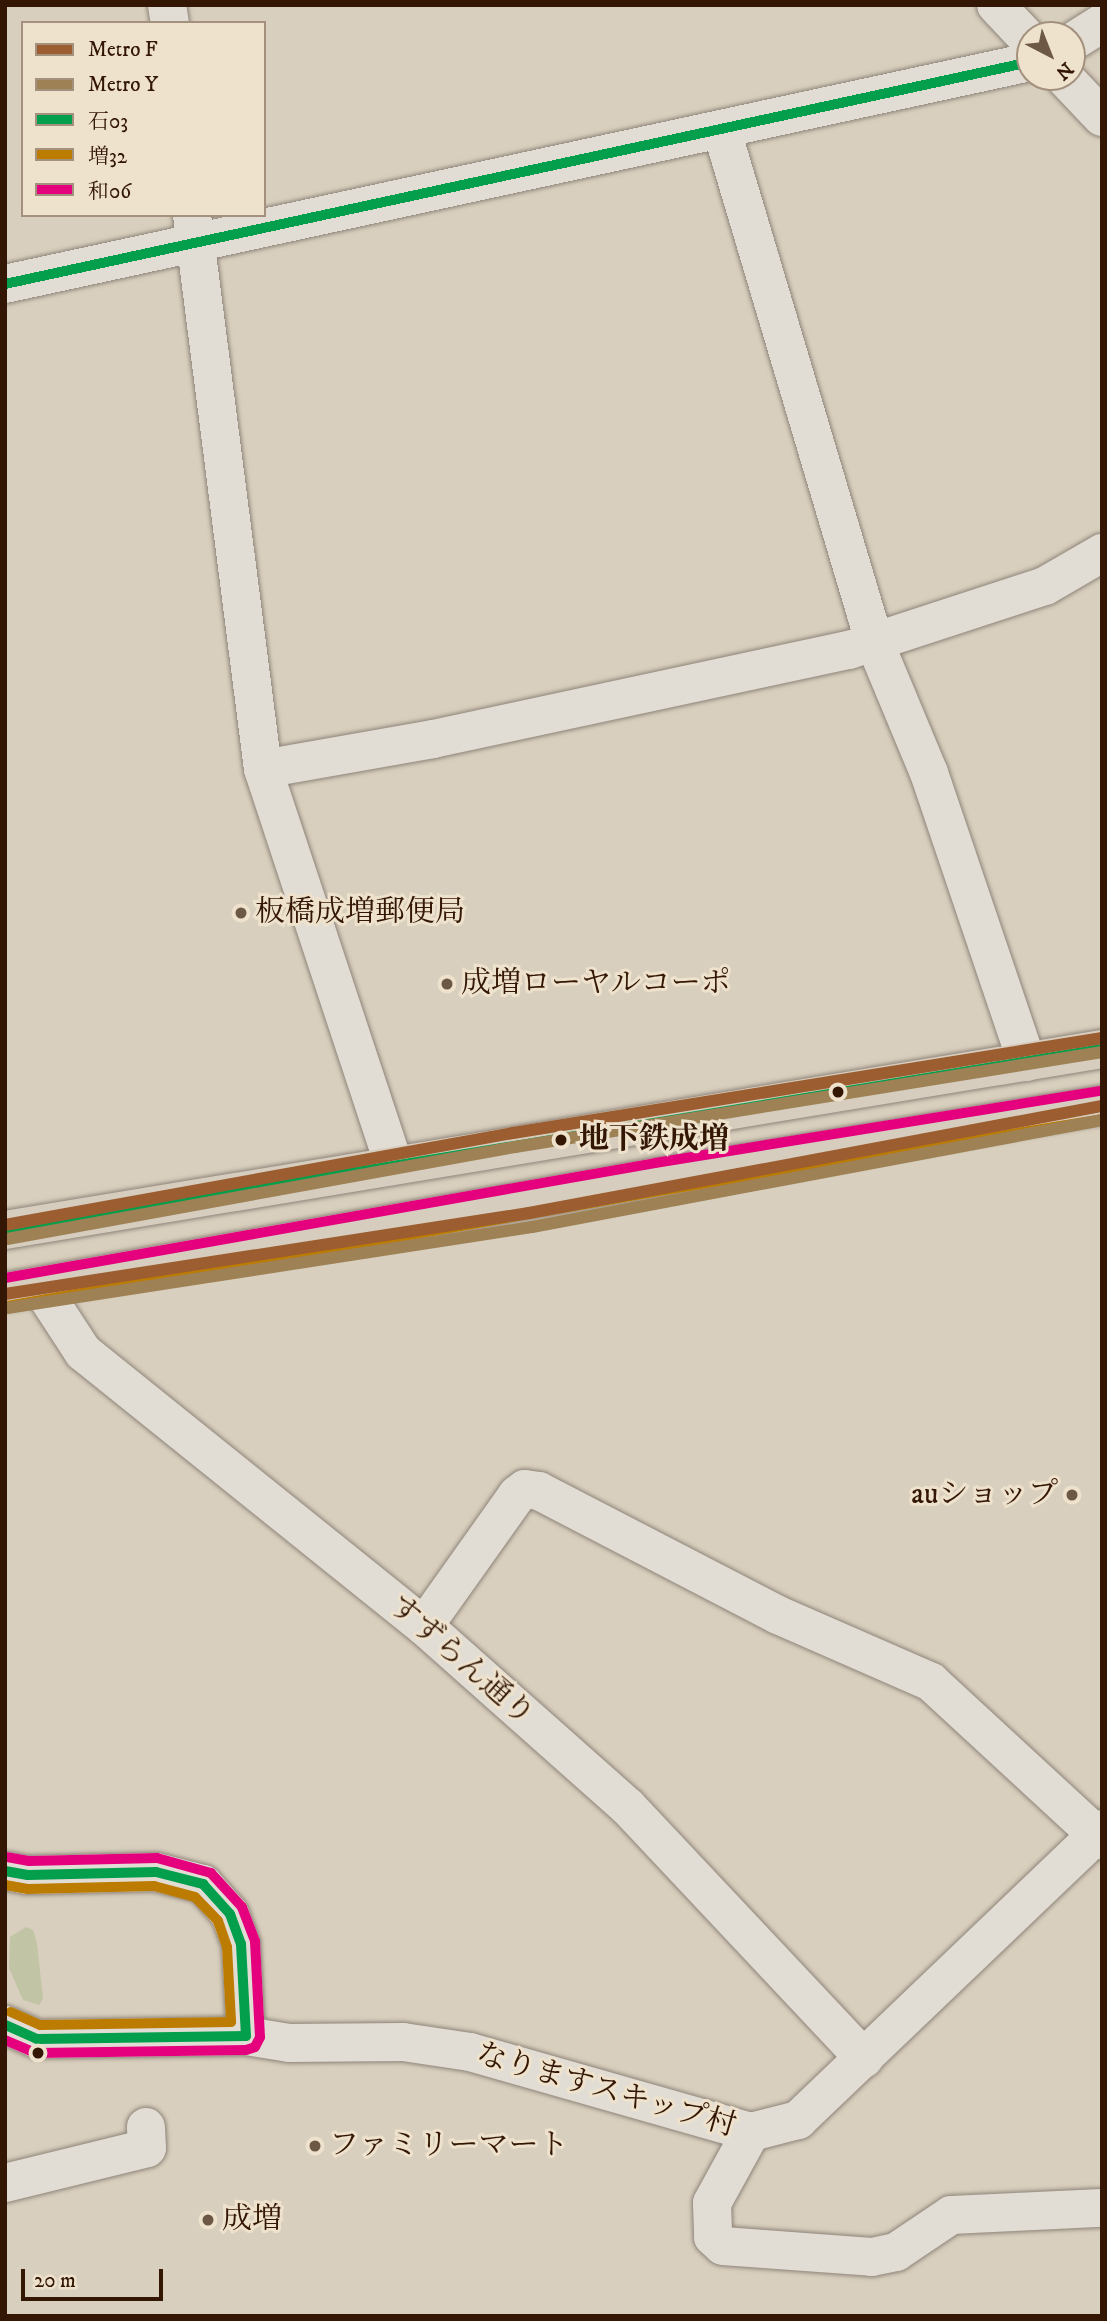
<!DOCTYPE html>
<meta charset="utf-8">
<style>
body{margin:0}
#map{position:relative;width:1107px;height:2321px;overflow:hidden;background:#d9cfbe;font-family:"IM FELL DW Pica","Noto Serif JP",serif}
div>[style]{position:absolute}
.green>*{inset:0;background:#c2c5a5}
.roads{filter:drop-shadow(0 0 2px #8e8479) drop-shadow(0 0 2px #8e8479)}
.minor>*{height:38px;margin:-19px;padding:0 19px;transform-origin:19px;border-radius:19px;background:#e2ddd4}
.tertiary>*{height:38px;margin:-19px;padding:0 19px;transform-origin:19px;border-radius:19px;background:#e2ddd4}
.trunk>*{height:38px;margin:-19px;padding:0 19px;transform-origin:19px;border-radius:19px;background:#d6cdbf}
.bus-1>*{height:10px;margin:-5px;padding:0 5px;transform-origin:5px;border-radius:5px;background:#039f4d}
.bus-2>*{height:10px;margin:-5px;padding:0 5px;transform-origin:5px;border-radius:5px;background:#bc7b01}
.bus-3>*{height:10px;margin:-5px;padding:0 5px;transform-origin:5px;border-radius:5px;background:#e5007d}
.metro-1>*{height:12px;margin:-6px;padding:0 6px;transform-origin:6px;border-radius:6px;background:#9c5e31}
.metro-2>*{height:12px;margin:-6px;padding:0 6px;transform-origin:6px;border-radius:6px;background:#9e8155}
.dots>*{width:19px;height:19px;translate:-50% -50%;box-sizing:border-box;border:4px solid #eee2cd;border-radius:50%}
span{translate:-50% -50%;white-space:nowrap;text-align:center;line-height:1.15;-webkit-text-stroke:6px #eee2cd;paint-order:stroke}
.poi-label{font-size:30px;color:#331704}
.left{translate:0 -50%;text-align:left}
.right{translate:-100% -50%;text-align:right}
.stop-label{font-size:30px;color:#331704;font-weight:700}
.street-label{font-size:30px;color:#331704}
.frame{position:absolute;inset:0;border:7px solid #331704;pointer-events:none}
.legend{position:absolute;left:21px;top:21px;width:245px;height:196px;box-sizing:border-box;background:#eee2cd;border:2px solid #a3917d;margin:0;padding:9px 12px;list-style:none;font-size:21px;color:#331704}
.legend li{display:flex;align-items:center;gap:14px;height:35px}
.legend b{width:35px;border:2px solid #a3917d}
.north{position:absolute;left:1016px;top:21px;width:70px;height:70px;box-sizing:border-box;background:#eee2cd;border:2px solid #a3917d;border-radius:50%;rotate:138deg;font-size:19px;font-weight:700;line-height:28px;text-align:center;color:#331704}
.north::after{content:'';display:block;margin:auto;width:24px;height:32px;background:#6d5745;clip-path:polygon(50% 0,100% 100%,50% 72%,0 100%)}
.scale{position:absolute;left:21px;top:2269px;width:142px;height:32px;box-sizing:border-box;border:4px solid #331704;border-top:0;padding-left:9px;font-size:21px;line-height:24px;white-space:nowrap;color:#331704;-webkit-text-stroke:5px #eee2cd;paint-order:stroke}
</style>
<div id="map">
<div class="green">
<i style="clip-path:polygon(26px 1927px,33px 1930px,37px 1943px,43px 1999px,39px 2005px,23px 2000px,9px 1968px,10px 1937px)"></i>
</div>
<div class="roads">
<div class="minor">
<i style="left:167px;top:5px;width:18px;rotate:81deg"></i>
<i style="left:996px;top:5px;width:50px;rotate:46.6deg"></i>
<i style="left:1064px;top:77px;width:55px;rotate:46.5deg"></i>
<i style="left:722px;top:131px;width:532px;rotate:73.4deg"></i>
<i style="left:874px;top:641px;width:143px;rotate:67.4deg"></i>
<i style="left:929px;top:773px;width:305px;rotate:71.3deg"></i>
<i style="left:192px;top:215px;width:559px;rotate:82.7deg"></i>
<i style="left:263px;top:769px;width:415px;rotate:71.7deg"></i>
<i style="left:263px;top:769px;width:173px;rotate:-10deg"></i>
<i style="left:433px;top:739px;width:425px;rotate:-12.1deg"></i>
<i style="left:849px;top:650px;width:206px;rotate:-18.1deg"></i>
<i style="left:1045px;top:586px;width:66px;rotate:-30.1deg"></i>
<i style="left:40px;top:1286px;width:79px;rotate:56.9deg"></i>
<i style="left:83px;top:1352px;width:437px;rotate:38.8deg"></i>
<i style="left:424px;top:1626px;width:273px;rotate:41.6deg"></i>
<i style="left:628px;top:1807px;width:345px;rotate:46.8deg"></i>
<i style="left:424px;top:1626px;width:161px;rotate:-54.6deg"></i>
<i style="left:517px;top:1495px;width:10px;rotate:-37deg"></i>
<i style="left:525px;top:1489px;width:14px;rotate:8deg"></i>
<i style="left:539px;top:1491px;width:269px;rotate:27.4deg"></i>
<i style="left:778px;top:1615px;width:167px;rotate:23.6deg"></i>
<i style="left:931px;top:1682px;width:233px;rotate:42.7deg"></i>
<i style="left:5px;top:1871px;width:23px;rotate:10deg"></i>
<i style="left:28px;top:1875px;width:128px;rotate:-1.3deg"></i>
<i style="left:156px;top:1872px;width:49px;rotate:14.3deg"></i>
<i style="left:203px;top:1884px;width:40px;rotate:48deg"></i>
<i style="left:230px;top:1914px;width:32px;rotate:70deg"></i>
<i style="left:241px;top:1944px;width:92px;rotate:86.9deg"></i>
<i style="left:246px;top:2036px;width:209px;rotate:179.2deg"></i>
<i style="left:37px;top:2039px;width:35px;rotate:-156deg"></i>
<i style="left:246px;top:2036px;width:44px;rotate:9.2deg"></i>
<i style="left:289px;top:2043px;width:114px;rotate:-0.5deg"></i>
<i style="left:403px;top:2042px;width:68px;rotate:8.5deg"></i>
<i style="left:470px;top:2052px;width:292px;rotate:15.9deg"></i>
<i style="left:751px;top:2132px;width:49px;rotate:-14.3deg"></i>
<i style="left:798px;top:2120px;width:421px;rotate:-43.7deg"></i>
<i style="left:751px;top:2132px;width:81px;rotate:118.8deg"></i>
<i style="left:712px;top:2203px;width:34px;rotate:88deg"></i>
<i style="left:713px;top:2237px;width:13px;rotate:42deg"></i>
<i style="left:723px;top:2246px;width:149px;rotate:4.2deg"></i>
<i style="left:872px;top:2257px;width:25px;rotate:-12deg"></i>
<i style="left:896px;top:2252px;width:66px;rotate:-33.9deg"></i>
<i style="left:951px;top:2215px;width:151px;rotate:-2.7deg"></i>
<i style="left:5px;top:2183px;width:146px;rotate:-13.8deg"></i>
<i style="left:147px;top:2148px;width:21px;rotate:-93deg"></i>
</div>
<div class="tertiary">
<i style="left:1072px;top:42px;width:36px;rotate:-32deg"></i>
<i style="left:5px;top:284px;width:1049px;rotate:-12.22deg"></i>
</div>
<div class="trunk">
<i style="left:5px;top:1230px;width:1112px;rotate:-9.37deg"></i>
<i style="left:5px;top:1292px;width:662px;rotate:-10deg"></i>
<i style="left:657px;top:1177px;width:451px;rotate:-9.2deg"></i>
</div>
</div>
<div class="bus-1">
<i style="left:5px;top:284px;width:1049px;rotate:-12.22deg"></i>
<i style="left:5px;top:1230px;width:1112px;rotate:-9.37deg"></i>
<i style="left:5px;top:1871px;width:23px;rotate:10deg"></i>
<i style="left:28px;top:1875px;width:128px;rotate:-1.3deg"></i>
<i style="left:156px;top:1872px;width:49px;rotate:14.3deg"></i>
<i style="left:203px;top:1884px;width:40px;rotate:48deg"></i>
<i style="left:230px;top:1914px;width:32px;rotate:70deg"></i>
<i style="left:241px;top:1944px;width:92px;rotate:86.9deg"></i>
<i style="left:246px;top:2036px;width:209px;rotate:179.2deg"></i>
<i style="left:37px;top:2039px;width:35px;rotate:-156deg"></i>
</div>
<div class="bus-2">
<i style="left:7px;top:1306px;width:662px;rotate:-10deg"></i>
<i style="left:659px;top:1191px;width:449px;rotate:-9.2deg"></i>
<i style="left:5px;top:1885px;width:23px;rotate:10deg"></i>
<i style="left:28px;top:1889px;width:126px;rotate:-1.4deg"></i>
<i style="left:154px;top:1886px;width:42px;rotate:15deg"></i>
<i style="left:195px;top:1897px;width:33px;rotate:46deg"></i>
<i style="left:218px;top:1921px;width:28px;rotate:71deg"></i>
<i style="left:227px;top:1947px;width:75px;rotate:86.9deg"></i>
<i style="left:231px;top:2022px;width:191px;rotate:179.1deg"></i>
<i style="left:40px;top:2025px;width:32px;rotate:-156deg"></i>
</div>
<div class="bus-3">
<i style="left:5px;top:1278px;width:660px;rotate:-10.03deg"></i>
<i style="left:655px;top:1163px;width:451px;rotate:-9.2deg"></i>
<i style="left:5px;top:2040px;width:34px;rotate:23deg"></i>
<i style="left:36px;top:2053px;width:210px;rotate:-0.8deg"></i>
<i style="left:246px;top:2050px;width:9px;rotate:-18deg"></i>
<i style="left:255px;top:2047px;width:11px;rotate:-63deg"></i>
<i style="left:260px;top:2037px;width:96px;rotate:-93deg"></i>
<i style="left:255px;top:1941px;width:36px;rotate:-111deg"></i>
<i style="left:242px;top:1907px;width:46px;rotate:-132.4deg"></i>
<i style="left:211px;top:1873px;width:56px;rotate:-164.5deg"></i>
<i style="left:157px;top:1858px;width:128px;rotate:178.7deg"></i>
<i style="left:29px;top:1861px;width:22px;rotate:-170deg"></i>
</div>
<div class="metro-1">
<i style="left:5px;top:1225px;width:516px;rotate:-10.27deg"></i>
<i style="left:513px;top:1133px;width:597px;rotate:-9.16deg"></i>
<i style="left:5px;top:1294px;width:530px;rotate:-8.79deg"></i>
<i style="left:529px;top:1213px;width:583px;rotate:-10.58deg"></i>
</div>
<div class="metro-2">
<i style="left:7px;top:1239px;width:516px;rotate:-10.27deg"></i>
<i style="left:515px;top:1147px;width:595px;rotate:-9.19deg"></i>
<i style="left:7px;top:1308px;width:531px;rotate:-8.77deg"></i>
<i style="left:532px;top:1227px;width:580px;rotate:-10.63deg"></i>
</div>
<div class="dots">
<i style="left:241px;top:913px;background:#6d5745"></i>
<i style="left:447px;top:984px;background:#6d5745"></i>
<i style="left:838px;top:1092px;background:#331704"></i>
<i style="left:561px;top:1140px;background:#331704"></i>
<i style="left:1072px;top:1495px;background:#6d5745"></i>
<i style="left:38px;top:2053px;background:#331704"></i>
<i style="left:315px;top:2146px;background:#6d5745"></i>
<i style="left:208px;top:2220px;background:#6d5745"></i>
</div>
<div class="poi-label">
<span class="left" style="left:255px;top:913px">板橋成増郵便局</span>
<span class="left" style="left:461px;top:984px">成増ローヤルコーポ</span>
<span class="right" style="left:1058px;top:1495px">auショップ</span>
<span class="left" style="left:329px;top:2146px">ファミリーマート</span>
<span class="left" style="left:222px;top:2220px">成増</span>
</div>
<div class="stop-label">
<span class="left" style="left:579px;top:1140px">地下鉄成増</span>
</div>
<div class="street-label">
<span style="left:461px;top:1661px;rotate:41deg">すずらん通り</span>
<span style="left:606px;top:2091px;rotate:16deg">なりますスキップ村</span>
</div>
<div class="frame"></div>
<ul class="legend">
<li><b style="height:9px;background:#9c5e31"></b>Metro F</li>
<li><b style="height:9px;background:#9e8155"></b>Metro Y</li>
<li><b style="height:9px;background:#039f4d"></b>石03</li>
<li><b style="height:9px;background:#bc7b01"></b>増32</li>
<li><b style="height:9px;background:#e5007d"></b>和06</li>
</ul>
<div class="north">N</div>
<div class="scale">20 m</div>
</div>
